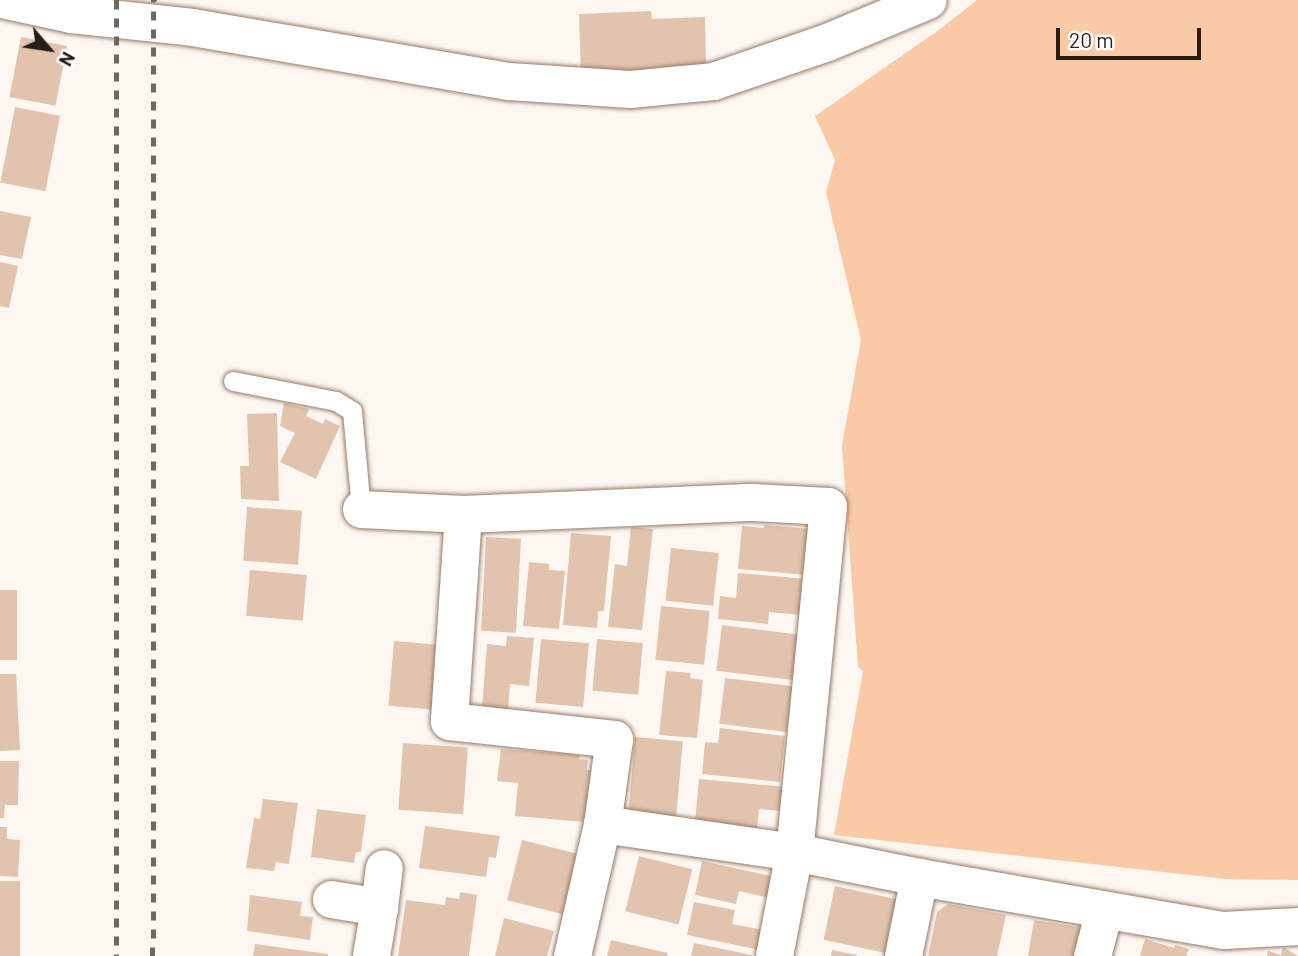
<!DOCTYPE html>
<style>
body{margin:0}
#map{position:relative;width:1298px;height:956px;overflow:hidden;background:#fdf7f2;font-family:Barlow,sans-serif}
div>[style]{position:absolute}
.green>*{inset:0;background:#facaa6}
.building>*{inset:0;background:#e2c4ae;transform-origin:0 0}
.roads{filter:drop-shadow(0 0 2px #967a66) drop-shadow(0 0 2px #967a66)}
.service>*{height:19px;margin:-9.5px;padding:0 9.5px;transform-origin:9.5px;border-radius:9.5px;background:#fff}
.minor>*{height:37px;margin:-18.5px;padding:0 18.5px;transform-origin:18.5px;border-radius:18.5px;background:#fff}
.rail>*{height:5px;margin-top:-2.5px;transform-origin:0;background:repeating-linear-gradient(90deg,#706760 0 9px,transparent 0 18px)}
span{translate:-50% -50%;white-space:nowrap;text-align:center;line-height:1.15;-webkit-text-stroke:6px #fff;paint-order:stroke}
.north{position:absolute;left:14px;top:14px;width:70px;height:70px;-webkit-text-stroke:5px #fff;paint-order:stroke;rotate:119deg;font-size:19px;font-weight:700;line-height:28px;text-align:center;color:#281d15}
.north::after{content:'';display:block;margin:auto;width:24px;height:32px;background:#281d15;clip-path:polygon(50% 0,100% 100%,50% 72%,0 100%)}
.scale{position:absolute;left:1056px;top:28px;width:145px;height:32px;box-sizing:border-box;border:4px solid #281d15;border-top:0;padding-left:9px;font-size:21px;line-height:24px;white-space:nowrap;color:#281d15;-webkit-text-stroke:5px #fff;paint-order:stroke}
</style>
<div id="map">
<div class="green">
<i style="clip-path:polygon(977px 0,1298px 0,1298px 880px,1226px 879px,834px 835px,863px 671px,858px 667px,842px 445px,861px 340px,826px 192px,835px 160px,815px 116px,936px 32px)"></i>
</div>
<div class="building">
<i style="clip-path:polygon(651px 11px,652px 19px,705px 17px,706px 65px,581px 75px,579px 14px)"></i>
<i style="left:21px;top:37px;width:47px;height:61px;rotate:11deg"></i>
<i style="left:15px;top:107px;width:46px;height:77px;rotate:11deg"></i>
<i style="clip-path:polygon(0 211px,31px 217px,22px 259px,0 255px)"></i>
<i style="clip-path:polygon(0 262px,18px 266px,9px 308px,0 306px)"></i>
<i style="clip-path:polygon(284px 403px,309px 409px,306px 416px,323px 424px,325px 419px,340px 426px,316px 479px,280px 462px,295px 433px,280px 426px)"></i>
<i style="clip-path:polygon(277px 413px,279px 501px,241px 499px,240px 466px,249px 466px,247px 414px)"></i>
<i style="left:247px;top:507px;width:55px;height:54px;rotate:4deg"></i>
<i style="clip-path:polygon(764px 525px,811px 529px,806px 575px,738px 569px,742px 526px,764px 528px)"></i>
<i style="clip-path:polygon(631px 527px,653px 529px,642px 630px,608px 627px,615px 564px,627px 566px)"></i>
<i style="clip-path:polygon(571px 533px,611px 536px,604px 611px,598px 611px,597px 628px,563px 625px)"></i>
<i style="left:486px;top:537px;width:35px;height:94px;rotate:3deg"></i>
<i style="left:671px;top:548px;width:48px;height:53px;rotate:6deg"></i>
<i style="clip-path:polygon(529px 562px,549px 564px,549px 570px,565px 571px,559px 629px,523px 626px)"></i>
<i style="left:250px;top:570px;width:57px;height:46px;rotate:5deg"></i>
<i style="clip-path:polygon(738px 573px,806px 579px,802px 615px,769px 612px,768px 624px,718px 619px,720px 596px,736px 598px)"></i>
<i style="left:0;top:590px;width:17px;height:70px"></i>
<i style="left:661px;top:606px;width:49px;height:54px;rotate:6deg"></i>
<i style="left:722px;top:625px;width:77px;height:46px;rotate:7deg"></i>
<i style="clip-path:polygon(507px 636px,534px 638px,529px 686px,510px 684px,508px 710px,482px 708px,487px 644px,506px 646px)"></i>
<i style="left:541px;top:639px;width:48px;height:64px;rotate:5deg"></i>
<i style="left:597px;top:639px;width:46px;height:52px;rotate:5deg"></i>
<i style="left:394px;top:641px;width:44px;height:65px;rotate:5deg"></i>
<i style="clip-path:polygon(666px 671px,691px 673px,690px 678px,703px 680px,697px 738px,659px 735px)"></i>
<i style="clip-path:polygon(0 674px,16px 674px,20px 750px,0 751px)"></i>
<i style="left:725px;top:678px;width:68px;height:46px;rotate:7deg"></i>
<i style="clip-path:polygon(720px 728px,785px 736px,780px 782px,702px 774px,705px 742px,718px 743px)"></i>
<i style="left:635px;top:737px;width:48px;height:78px;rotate:5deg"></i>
<i style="left:403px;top:743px;width:65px;height:67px;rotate:4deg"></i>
<i style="clip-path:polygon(501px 749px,580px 755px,579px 759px,588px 760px,587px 770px,591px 770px,586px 822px,515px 816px,518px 783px,497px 781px)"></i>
<i style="clip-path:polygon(0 761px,19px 761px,18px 805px,5px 805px,4px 818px,0 818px)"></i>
<i style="clip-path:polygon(699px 779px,785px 787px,782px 811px,759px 809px,757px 828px,695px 822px)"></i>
<i style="clip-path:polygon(263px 799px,298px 803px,289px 864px,276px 862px,274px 871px,246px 868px,254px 818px,260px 819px)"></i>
<i style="clip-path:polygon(317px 809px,366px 815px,361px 852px,356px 852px,354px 863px,311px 857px)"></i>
<i style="clip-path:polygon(425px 826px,500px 836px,496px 858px,489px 857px,486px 877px,419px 868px)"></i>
<i style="clip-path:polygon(0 827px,7px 827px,7px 839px,20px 840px,18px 877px,0 876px)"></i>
<i style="left:522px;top:840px;width:60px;height:62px;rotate:14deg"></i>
<i style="left:639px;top:856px;width:55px;height:57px;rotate:14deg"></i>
<i style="clip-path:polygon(702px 861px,775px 877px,770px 898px,739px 891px,736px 904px,695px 895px)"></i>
<i style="left:0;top:881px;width:20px;height:75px"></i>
<i style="left:835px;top:886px;width:68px;height:55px;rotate:12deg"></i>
<i style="clip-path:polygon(460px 892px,477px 895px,469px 956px,398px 956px,406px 900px,445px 905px,446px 897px,459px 899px)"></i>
<i style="clip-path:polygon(250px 895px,302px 902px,300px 916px,313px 917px,310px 940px,247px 931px)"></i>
<i style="clip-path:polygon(694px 902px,735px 910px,732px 924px,764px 930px,760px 950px,687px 935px)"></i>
<i style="clip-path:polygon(948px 904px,1006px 915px,997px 956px,928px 956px,937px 912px)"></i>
<i style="clip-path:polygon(504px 918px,554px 931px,547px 956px,495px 956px)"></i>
<i style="clip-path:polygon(1034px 920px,1083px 928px,1079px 956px,1028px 956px)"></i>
<i style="clip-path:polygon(1145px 939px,1174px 948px,1175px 945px,1189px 949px,1186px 956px,1140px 956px)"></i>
<i style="clip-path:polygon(611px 940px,668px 953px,667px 956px,607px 956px)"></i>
<i style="clip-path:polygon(694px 943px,752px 955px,752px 956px,691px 956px)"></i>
<i style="clip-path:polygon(255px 944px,328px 954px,328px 956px,253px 956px)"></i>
<i style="clip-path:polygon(1283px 947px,1298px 956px,1267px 956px,1268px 951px,1281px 955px)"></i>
<i style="clip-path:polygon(832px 950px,857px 955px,857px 956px,831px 956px)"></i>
</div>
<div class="roads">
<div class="service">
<i style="left:233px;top:381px;width:105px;rotate:11deg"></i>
<i style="left:336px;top:401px;width:19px;rotate:32deg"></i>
<i style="left:352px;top:411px;width:98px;rotate:84.8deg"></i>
</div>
<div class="minor">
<i style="left:6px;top:0;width:66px;rotate:12.2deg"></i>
<i style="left:71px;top:14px;width:122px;rotate:6.1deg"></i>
<i style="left:192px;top:27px;width:322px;rotate:9.7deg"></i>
<i style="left:509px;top:81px;width:121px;rotate:3.8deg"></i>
<i style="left:630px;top:89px;width:83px;rotate:-5.5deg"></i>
<i style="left:713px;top:81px;width:120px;rotate:-18.9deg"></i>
<i style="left:827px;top:42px;width:109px;rotate:-22.6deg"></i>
<i style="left:361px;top:509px;width:102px;rotate:2.8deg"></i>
<i style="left:463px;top:514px;width:290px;rotate:-2.4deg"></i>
<i style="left:753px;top:502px;width:75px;rotate:3.1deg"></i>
<i style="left:828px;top:506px;width:348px;rotate:95.6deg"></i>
<i style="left:794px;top:852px;width:106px;rotate:100.9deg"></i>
<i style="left:463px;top:514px;width:207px;rotate:93.9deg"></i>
<i style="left:449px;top:721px;width:166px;rotate:6.2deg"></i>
<i style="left:614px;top:739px;width:86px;rotate:98deg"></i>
<i style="left:331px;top:899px;width:49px;rotate:9.5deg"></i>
<i style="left:379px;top:907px;width:50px;rotate:99.3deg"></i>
<i style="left:379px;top:907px;width:39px;rotate:-83deg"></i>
<i style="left:572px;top:956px;width:135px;rotate:-77.2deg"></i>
<i style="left:602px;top:824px;width:194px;rotate:8.3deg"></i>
<i style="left:794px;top:852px;width:127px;rotate:11.3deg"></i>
<i style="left:919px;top:877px;width:309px;rotate:9.9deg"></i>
<i style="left:1223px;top:930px;width:75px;rotate:-3.1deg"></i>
<i style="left:903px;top:956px;width:81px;rotate:-78.6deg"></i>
<i style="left:1092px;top:956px;width:48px;rotate:-75.4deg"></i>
</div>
</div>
<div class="rail">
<i style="left:116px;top:0;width:956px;rotate:89.94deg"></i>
<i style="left:153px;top:956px;width:956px;rotate:-89.94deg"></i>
</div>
<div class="north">N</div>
<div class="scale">20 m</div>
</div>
